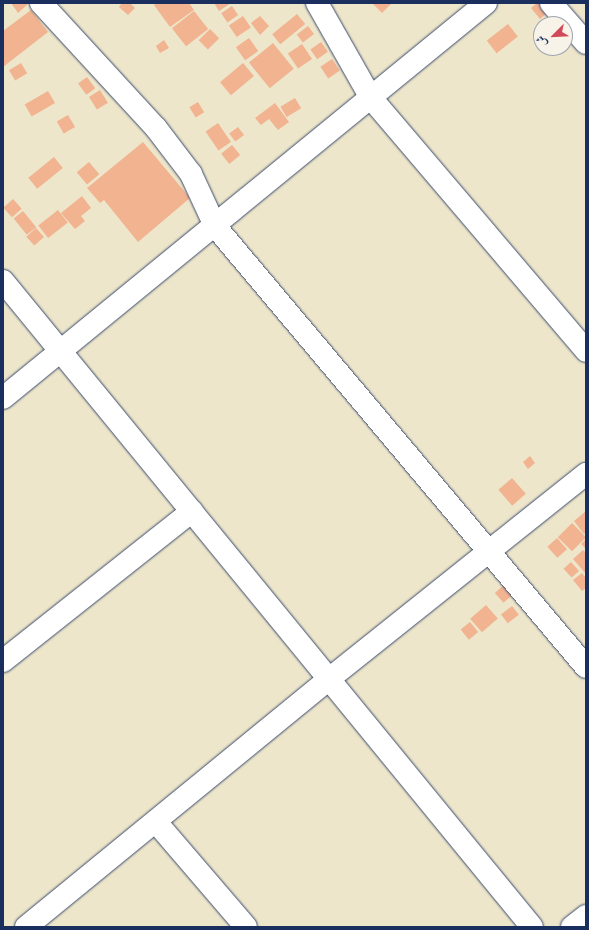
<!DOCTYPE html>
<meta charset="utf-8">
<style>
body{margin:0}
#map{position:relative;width:589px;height:930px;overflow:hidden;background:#ede6ca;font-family:Vollkorn,Amiri,serif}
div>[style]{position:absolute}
.building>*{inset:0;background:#f1b390;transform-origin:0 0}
.roads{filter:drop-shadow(0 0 1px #3a4a6e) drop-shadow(0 0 1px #3a4a6e)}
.minor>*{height:22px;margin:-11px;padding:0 11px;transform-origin:11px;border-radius:11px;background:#fff}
.tertiary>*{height:22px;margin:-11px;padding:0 11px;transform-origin:11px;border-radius:11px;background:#fff}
span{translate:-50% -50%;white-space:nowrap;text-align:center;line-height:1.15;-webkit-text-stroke:3.5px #f7f3e8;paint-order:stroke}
.frame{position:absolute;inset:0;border:4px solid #1b2f5e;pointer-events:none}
.north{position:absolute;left:533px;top:16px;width:40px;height:40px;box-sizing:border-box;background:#f7f3e8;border:1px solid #9fa5b1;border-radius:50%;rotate:246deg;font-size:11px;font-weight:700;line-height:16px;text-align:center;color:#1b2f5e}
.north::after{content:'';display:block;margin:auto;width:14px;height:18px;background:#d1495b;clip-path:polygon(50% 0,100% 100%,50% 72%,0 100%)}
</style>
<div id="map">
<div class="building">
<i style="clip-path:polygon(11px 3px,27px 3px,28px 4px,18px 13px)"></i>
<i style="clip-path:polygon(122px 3px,130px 3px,135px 8px,128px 15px,119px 7px)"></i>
<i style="clip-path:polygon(157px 3px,189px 3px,194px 10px,170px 27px,154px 5px)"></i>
<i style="clip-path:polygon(214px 3px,231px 3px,219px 11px)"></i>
<i style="clip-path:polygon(372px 3px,392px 3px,382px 13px)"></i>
<i style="clip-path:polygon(537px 3px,545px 3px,551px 10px,540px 19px,531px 8px)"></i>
<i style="left:232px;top:6px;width:11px;height:13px;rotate:56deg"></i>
<i style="clip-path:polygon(31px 10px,48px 32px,3px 67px,3px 31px)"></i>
<i style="left:194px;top:11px;width:23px;height:28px;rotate:52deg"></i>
<i style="left:297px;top:14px;width:13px;height:32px;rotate:51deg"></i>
<i style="left:243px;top:16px;width:14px;height:17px;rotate:56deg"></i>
<i style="clip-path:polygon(260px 16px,269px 26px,260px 35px,251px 23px)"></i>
<i style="left:508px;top:24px;width:16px;height:27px;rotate:52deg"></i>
<i style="left:308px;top:26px;width:10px;height:14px;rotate:53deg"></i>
<i style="left:210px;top:29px;width:13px;height:16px;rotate:45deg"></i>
<i style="left:249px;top:38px;width:16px;height:16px;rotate:55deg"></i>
<i style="clip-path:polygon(164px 40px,169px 48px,160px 53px,156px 46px)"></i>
<i style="left:321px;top:42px;width:12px;height:13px;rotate:55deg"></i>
<i style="left:273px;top:43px;width:33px;height:31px;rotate:51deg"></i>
<i style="left:302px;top:44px;width:18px;height:17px;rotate:56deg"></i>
<i style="left:332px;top:59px;width:14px;height:14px;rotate:56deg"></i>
<i style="left:21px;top:63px;width:12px;height:14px;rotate:59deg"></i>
<i style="left:243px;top:63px;width:17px;height:30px;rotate:50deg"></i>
<i style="left:87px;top:77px;width:14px;height:11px;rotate:54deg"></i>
<i style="left:100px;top:90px;width:15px;height:13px;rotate:58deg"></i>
<i style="left:48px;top:91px;width:14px;height:27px;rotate:60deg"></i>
<i style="left:295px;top:98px;width:12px;height:17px;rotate:59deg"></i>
<i style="left:198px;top:102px;width:12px;height:10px;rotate:59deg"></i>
<i style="clip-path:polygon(275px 103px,289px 122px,278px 130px,269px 119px,261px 125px,255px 118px)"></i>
<i style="left:68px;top:115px;width:14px;height:13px;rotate:60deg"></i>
<i style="left:218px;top:123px;width:23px;height:15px;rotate:56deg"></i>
<i style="left:238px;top:127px;width:10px;height:11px;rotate:53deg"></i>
<i style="clip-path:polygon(143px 142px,190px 198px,138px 242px,104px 200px,100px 203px,87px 188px)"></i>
<i style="left:232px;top:145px;width:13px;height:14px;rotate:51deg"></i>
<i style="left:54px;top:157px;width:14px;height:33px;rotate:51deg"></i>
<i style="left:89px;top:162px;width:16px;height:16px;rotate:50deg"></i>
<i style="clip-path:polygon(82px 196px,91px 208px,81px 216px,85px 221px,75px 229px,61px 213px)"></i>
<i style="left:13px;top:199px;width:13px;height:13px;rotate:48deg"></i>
<i style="left:58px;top:210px;width:16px;height:25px;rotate:52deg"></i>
<i style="left:23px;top:211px;width:21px;height:12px;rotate:51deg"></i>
<i style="left:36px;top:228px;width:12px;height:13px;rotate:48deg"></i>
<i style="clip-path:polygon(530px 456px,535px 463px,528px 469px,523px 462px)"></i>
<i style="left:512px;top:478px;width:21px;height:18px;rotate:49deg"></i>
<i style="clip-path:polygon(586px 511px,586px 532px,584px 534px,574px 521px)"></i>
<i style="left:572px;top:523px;width:20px;height:20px;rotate:45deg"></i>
<i style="left:557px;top:538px;width:15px;height:13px;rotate:48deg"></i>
<i style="clip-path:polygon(586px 539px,586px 549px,581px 544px)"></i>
<i style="clip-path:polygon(583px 550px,586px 553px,586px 574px,573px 559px)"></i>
<i style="left:571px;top:562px;width:12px;height:10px;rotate:48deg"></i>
<i style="clip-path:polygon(582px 573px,586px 578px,586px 588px,582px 591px,573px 580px)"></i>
<i style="left:506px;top:583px;width:13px;height:15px;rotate:48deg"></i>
<i style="left:486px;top:605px;width:18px;height:21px;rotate:49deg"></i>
<i style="left:512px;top:606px;width:11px;height:14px;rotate:52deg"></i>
<i style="left:470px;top:622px;width:13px;height:12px;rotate:51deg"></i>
</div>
<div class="roads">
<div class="minor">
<i style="left:41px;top:3px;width:170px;rotate:47.4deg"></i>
<i style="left:156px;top:128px;width:58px;rotate:52.7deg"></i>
<i style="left:191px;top:174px;width:57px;rotate:65.2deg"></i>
<i style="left:215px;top:226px;width:576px;rotate:49.93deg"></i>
<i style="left:317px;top:3px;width:109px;rotate:60.4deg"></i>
<i style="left:371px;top:98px;width:332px;rotate:49.6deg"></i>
<i style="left:551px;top:3px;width:53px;rotate:48.8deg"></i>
<i style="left:3px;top:398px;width:624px;rotate:-39.28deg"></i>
<i style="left:3px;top:661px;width:241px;rotate:-38.4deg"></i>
<i style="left:156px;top:822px;width:138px;rotate:49.4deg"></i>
<i style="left:26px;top:927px;width:392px;rotate:-39.3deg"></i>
<i style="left:329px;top:679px;width:329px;rotate:-38.6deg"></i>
<i style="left:572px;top:927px;width:18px;rotate:-38deg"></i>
</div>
<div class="tertiary">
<i style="left:3px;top:281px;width:835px;rotate:50.69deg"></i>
</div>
</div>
<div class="frame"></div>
<div class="north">ش</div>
</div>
